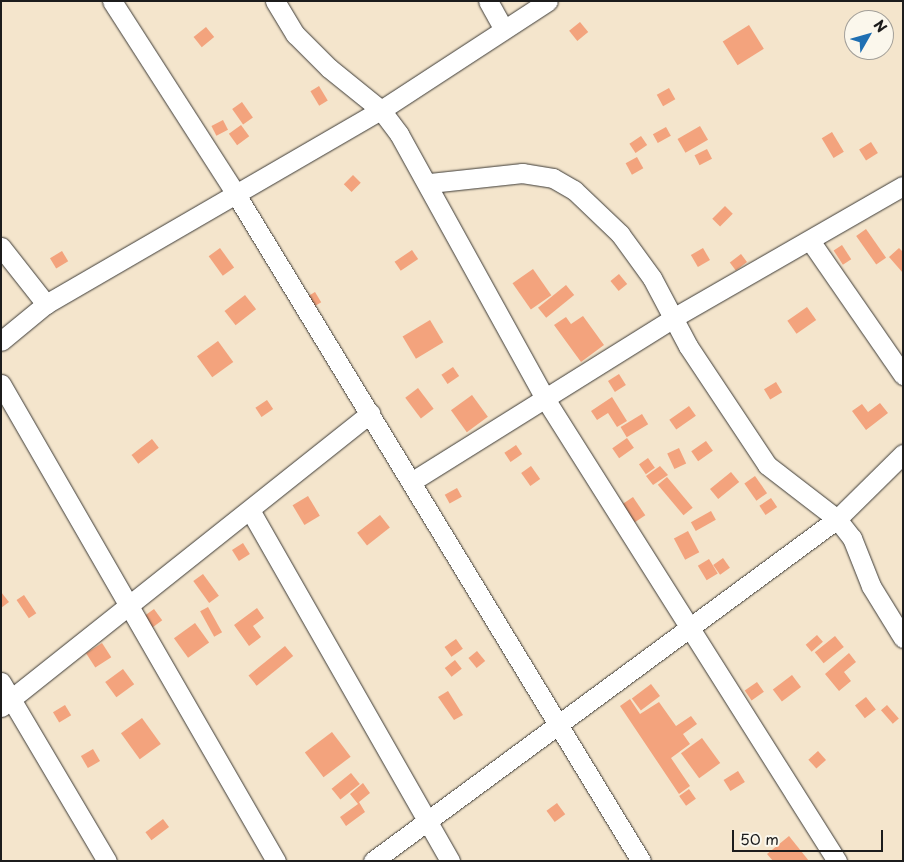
<!DOCTYPE html>
<style>
body{margin:0}
#map{position:relative;width:904px;height:862px;overflow:hidden;background:#f4e5cc;font-family:"Playpen Sans",sans-serif}
div>[style]{position:absolute}
.building>*{inset:0;background:#f3a37d;transform-origin:0 0}
.roads{filter:drop-shadow(0 0 1px #3c3a36) drop-shadow(0 0 1px #3c3a36)}
.street>*{height:19px;margin:-9.5px;padding:0 9.5px;transform-origin:9.5px;border-radius:9.5px;background:#fff}
span{translate:-50% -50%;white-space:nowrap;text-align:center;line-height:1.15;-webkit-text-stroke:5px #fbf7ec;paint-order:stroke}
.frame{position:absolute;inset:0;border:2px solid #1c1c1c;pointer-events:none}
.north{position:absolute;left:844px;top:10px;width:50px;height:50px;box-sizing:border-box;background:#fbf7ec;border:1px solid #a29f99;border-radius:50%;rotate:52deg;font-size:14px;font-weight:700;line-height:20px;text-align:center;color:#1c1c1c}
.north::after{content:'';display:block;margin:auto;width:18px;height:22px;background:#1f6fb2;clip-path:polygon(50% 0,100% 100%,50% 72%,0 100%)}
.scale{position:absolute;left:732px;top:830px;width:151px;height:22px;box-sizing:border-box;border:2px solid #1c1c1c;border-top:0;padding-left:6px;font-size:15px;line-height:18px;white-space:nowrap;color:#1c1c1c;-webkit-text-stroke:4px #fbf7ec;paint-order:stroke}
</style>
<div id="map">
<div class="building">
<i style="left:580px;top:22px;width:13px;height:14px;rotate:51deg"></i>
<i style="left:749px;top:25px;width:28px;height:31px;rotate:58deg"></i>
<i style="left:206px;top:27px;width:13px;height:16px;rotate:51deg"></i>
<i style="left:319px;top:86px;width:17px;height:10px;rotate:59deg"></i>
<i style="left:669px;top:88px;width:13px;height:14px;rotate:61deg"></i>
<i style="left:242px;top:102px;width:19px;height:12px;rotate:55deg"></i>
<i style="left:223px;top:120px;width:11px;height:13px;rotate:63deg"></i>
<i style="left:241px;top:125px;width:14px;height:15px;rotate:54deg"></i>
<i style="left:700px;top:126px;width:16px;height:26px;rotate:60deg"></i>
<i style="left:666px;top:127px;width:10px;height:15px;rotate:61deg"></i>
<i style="left:832px;top:132px;width:23px;height:12px;rotate:59deg"></i>
<i style="left:641px;top:136px;width:11px;height:14px;rotate:56deg"></i>
<i style="left:871px;top:142px;width:13px;height:14px;rotate:58deg"></i>
<i style="left:707px;top:149px;width:11px;height:14px;rotate:63deg"></i>
<i style="left:637px;top:157px;width:13px;height:13px;rotate:61deg"></i>
<i style="left:353px;top:175px;width:11px;height:13px;rotate:45deg"></i>
<i style="left:725px;top:206px;width:11px;height:18px;rotate:45deg"></i>
<i style="left:866px;top:229px;width:35px;height:12px;rotate:55deg"></i>
<i style="left:842px;top:245px;width:17px;height:10px;rotate:57deg"></i>
<i style="left:220px;top:248px;width:24px;height:14px;rotate:54deg"></i>
<i style="left:703px;top:248px;width:14px;height:14px;rotate:60deg"></i>
<i style="clip-path:polygon(899px 248px,903px 252px,903px 273px,889px 257px)"></i>
<i style="left:412px;top:250px;width:11px;height:21px;rotate:56deg"></i>
<i style="left:62px;top:251px;width:12px;height:14px;rotate:59deg"></i>
<i style="left:741px;top:254px;width:10px;height:14px;rotate:53deg"></i>
<i style="left:533px;top:269px;width:32px;height:25px;rotate:55deg"></i>
<i style="left:619px;top:274px;width:13px;height:11px;rotate:51deg"></i>
<i style="left:566px;top:285px;width:13px;height:36px;rotate:51deg"></i>
<i style="left:315px;top:292px;width:12px;height:14px;rotate:59deg"></i>
<i style="left:245px;top:295px;width:18px;height:26px;rotate:52deg"></i>
<i style="left:807px;top:307px;width:16px;height:24px;rotate:55deg"></i>
<i style="clip-path:polygon(583px 316px,604px 345px,581px 362px,554px 325px,566px 317px,571px 324px)"></i>
<i style="left:430px;top:320px;width:26px;height:32px;rotate:59deg"></i>
<i style="left:218px;top:341px;width:26px;height:26px;rotate:54deg"></i>
<i style="left:453px;top:367px;width:11px;height:14px;rotate:56deg"></i>
<i style="left:619px;top:374px;width:13px;height:13px;rotate:58deg"></i>
<i style="left:776px;top:382px;width:12px;height:14px;rotate:59deg"></i>
<i style="left:418px;top:388px;width:26px;height:16px;rotate:53deg"></i>
<i style="left:472px;top:395px;width:27px;height:26px;rotate:54deg"></i>
<i style="clip-path:polygon(612px 397px,627px 421px,617px 427px,608px 413px,597px 420px,591px 411px)"></i>
<i style="left:267px;top:400px;width:11px;height:14px;rotate:56deg"></i>
<i style="clip-path:polygon(880px 403px,888px 413px,866px 430px,852px 411px,862px 404px,868px 412px)"></i>
<i style="left:689px;top:406px;width:12px;height:24px;rotate:55deg"></i>
<i style="left:642px;top:414px;width:12px;height:25px;rotate:59deg"></i>
<i style="left:627px;top:438px;width:12px;height:18px;rotate:55deg"></i>
<i style="left:152px;top:439px;width:11px;height:26px;rotate:52deg"></i>
<i style="left:706px;top:441px;width:12px;height:18px;rotate:55deg"></i>
<i style="left:516px;top:445px;width:11px;height:14px;rotate:56deg"></i>
<i style="left:679px;top:448px;width:17px;height:13px;rotate:65deg"></i>
<i style="left:648px;top:458px;width:12px;height:11px;rotate:55deg"></i>
<i style="left:531px;top:466px;width:16px;height:12px;rotate:55deg"></i>
<i style="clip-path:polygon(660px 466px,668px 475px,653px 485px,646px 476px)"></i>
<i style="left:731px;top:472px;width:13px;height:27px;rotate:51deg"></i>
<i style="left:755px;top:476px;width:21px;height:13px;rotate:55deg"></i>
<i style="left:667px;top:477px;width:40px;height:12px;rotate:50deg"></i>
<i style="left:457px;top:488px;width:10px;height:14px;rotate:61deg"></i>
<i style="left:308px;top:496px;width:23px;height:18px;rotate:59deg"></i>
<i style="left:633px;top:497px;width:22px;height:13px;rotate:56deg"></i>
<i style="left:771px;top:498px;width:11px;height:14px;rotate:56deg"></i>
<i style="left:711px;top:511px;width:10px;height:23px;rotate:61deg"></i>
<i style="left:380px;top:515px;width:16px;height:29px;rotate:52deg"></i>
<i style="left:688px;top:531px;width:24px;height:16px;rotate:62deg"></i>
<i style="left:243px;top:543px;width:13px;height:13px;rotate:58deg"></i>
<i style="left:723px;top:558px;width:12px;height:12px;rotate:55deg"></i>
<i style="left:709px;top:559px;width:17px;height:13px;rotate:59deg"></i>
<i style="left:203px;top:574px;width:27px;height:12px;rotate:54deg"></i>
<i style="clip-path:polygon(1px 592px,9px 602px,1px 608px)"></i>
<i style="left:24px;top:595px;width:22px;height:9px;rotate:56deg"></i>
<i style="left:208px;top:607px;width:29px;height:9px;rotate:61deg"></i>
<i style="clip-path:polygon(257px 608px,264px 618px,253px 626px,261px 637px,249px 646px,234px 625px)"></i>
<i style="left:154px;top:609px;width:14px;height:15px;rotate:54deg"></i>
<i style="left:195px;top:623px;width:24px;height:26px;rotate:54deg"></i>
<i style="left:817px;top:635px;width:9px;height:15px;rotate:49deg"></i>
<i style="left:835px;top:636px;width:14px;height:26px;rotate:51deg"></i>
<i style="left:456px;top:639px;width:12px;height:14px;rotate:55deg"></i>
<i style="left:102px;top:643px;width:17px;height:19px;rotate:57deg"></i>
<i style="left:285px;top:646px;width:13px;height:47px;rotate:51deg"></i>
<i style="left:477px;top:651px;width:13px;height:11px;rotate:51deg"></i>
<i style="clip-path:polygon(849px 653px,856px 662px,844px 672px,851px 681px,839px 691px,825px 674px)"></i>
<i style="left:455px;top:660px;width:11px;height:13px;rotate:52deg"></i>
<i style="left:123px;top:669px;width:19px;height:22px;rotate:54deg"></i>
<i style="left:792px;top:675px;width:15px;height:24px;rotate:53deg"></i>
<i style="left:757px;top:682px;width:12px;height:15px;rotate:55deg"></i>
<i style="left:651px;top:684px;width:15px;height:24px;rotate:53deg"></i>
<i style="clip-path:polygon(448px 691px,463px 715px,454px 720px,438px 697px)"></i>
<i style="left:866px;top:697px;width:16px;height:14px;rotate:52deg"></i>
<i style="clip-path:polygon(630px 699px,640px 714px,659px 702px,676px 726px,691px 716px,697px 724px,683px 734px,690px 744px,671px 758px,690px 786px,679px 794px,620px 706px)"></i>
<i style="left:65px;top:705px;width:12px;height:14px;rotate:59deg"></i>
<i style="left:887px;top:705px;width:18px;height:8px;rotate:49deg"></i>
<i style="left:142px;top:718px;width:32px;height:26px;rotate:54deg"></i>
<i style="left:332px;top:732px;width:31px;height:34px;rotate:53deg"></i>
<i style="left:702px;top:738px;width:31px;height:26px;rotate:54deg"></i>
<i style="left:93px;top:749px;width:14px;height:14px;rotate:60deg"></i>
<i style="left:818px;top:751px;width:12px;height:13px;rotate:48deg"></i>
<i style="left:738px;top:771px;width:13px;height:17px;rotate:58deg"></i>
<i style="left:351px;top:773px;width:14px;height:25px;rotate:51deg"></i>
<i style="clip-path:polygon(363px 783px,370px 793px,359px 802px,365px 812px,346px 826px,340px 817px,358px 804px,350px 794px)"></i>
<i style="left:689px;top:789px;width:12px;height:12px;rotate:55deg"></i>
<i style="left:557px;top:803px;width:14px;height:13px;rotate:54deg"></i>
<i style="left:163px;top:819px;width:10px;height:22px;rotate:53deg"></i>
<i style="clip-path:polygon(789px 836px,809px 861px,773px 861px,767px 854px)"></i>
</div>
<div class="roads">
<div class="street">
<i style="left:112px;top:1px;width:232px;rotate:57.3deg"></i>
<i style="left:237px;top:196px;width:778px;rotate:58.72deg"></i>
<i style="left:275px;top:1px;width:39px;rotate:59deg"></i>
<i style="left:295px;top:34px;width:48px;rotate:45deg"></i>
<i style="left:329px;top:68px;width:67px;rotate:38.9deg"></i>
<i style="left:381px;top:110px;width:30px;rotate:53deg"></i>
<i style="left:399px;top:134px;width:300px;rotate:61.1deg"></i>
<i style="left:544px;top:397px;width:549px;rotate:57.73deg"></i>
<i style="left:488px;top:1px;width:31px;rotate:61deg"></i>
<i style="left:430px;top:183px;width:93px;rotate:-6.2deg"></i>
<i style="left:522px;top:173px;width:31px;rotate:9deg"></i>
<i style="left:553px;top:178px;width:24px;rotate:30deg"></i>
<i style="left:574px;top:190px;width:64px;rotate:43.7deg"></i>
<i style="left:620px;top:234px;width:54px;rotate:54deg"></i>
<i style="left:652px;top:278px;width:77px;rotate:62.1deg"></i>
<i style="left:688px;top:346px;width:143px;rotate:56.4deg"></i>
<i style="left:767px;top:465px;width:88px;rotate:37.6deg"></i>
<i style="left:837px;top:519px;width:24px;rotate:52deg"></i>
<i style="left:852px;top:538px;width:52px;rotate:68.4deg"></i>
<i style="left:871px;top:586px;width:61px;rotate:58.4deg"></i>
<i style="left:811px;top:242px;width:162px;rotate:55.3deg"></i>
<i style="left:1px;top:247px;width:73px;rotate:51.7deg"></i>
<i style="left:46px;top:304px;width:58px;rotate:140.6deg"></i>
<i style="left:46px;top:304px;width:387px;rotate:-30.1deg"></i>
<i style="left:381px;top:110px;width:199px;rotate:-33.1deg"></i>
<i style="left:1px;top:384px;width:551px;rotate:60.04deg"></i>
<i style="left:411px;top:482px;width:309px;rotate:-32deg"></i>
<i style="left:673px;top:318px;width:265px;rotate:-29.9deg"></i>
<i style="left:250px;top:510px;width:404px;rotate:60.3deg"></i>
<i style="left:1px;top:682px;width:208px;rotate:59.4deg"></i>
<i style="left:1px;top:707px;width:472px;rotate:-38.5deg"></i>
<i style="left:373px;top:861px;width:576px;rotate:-36.39deg"></i>
<i style="left:837px;top:519px;width:93px;rotate:-44.6deg"></i>
</div>
</div>
<div class="frame"></div>
<div class="north">N</div>
<div class="scale">50 m</div>
</div>
